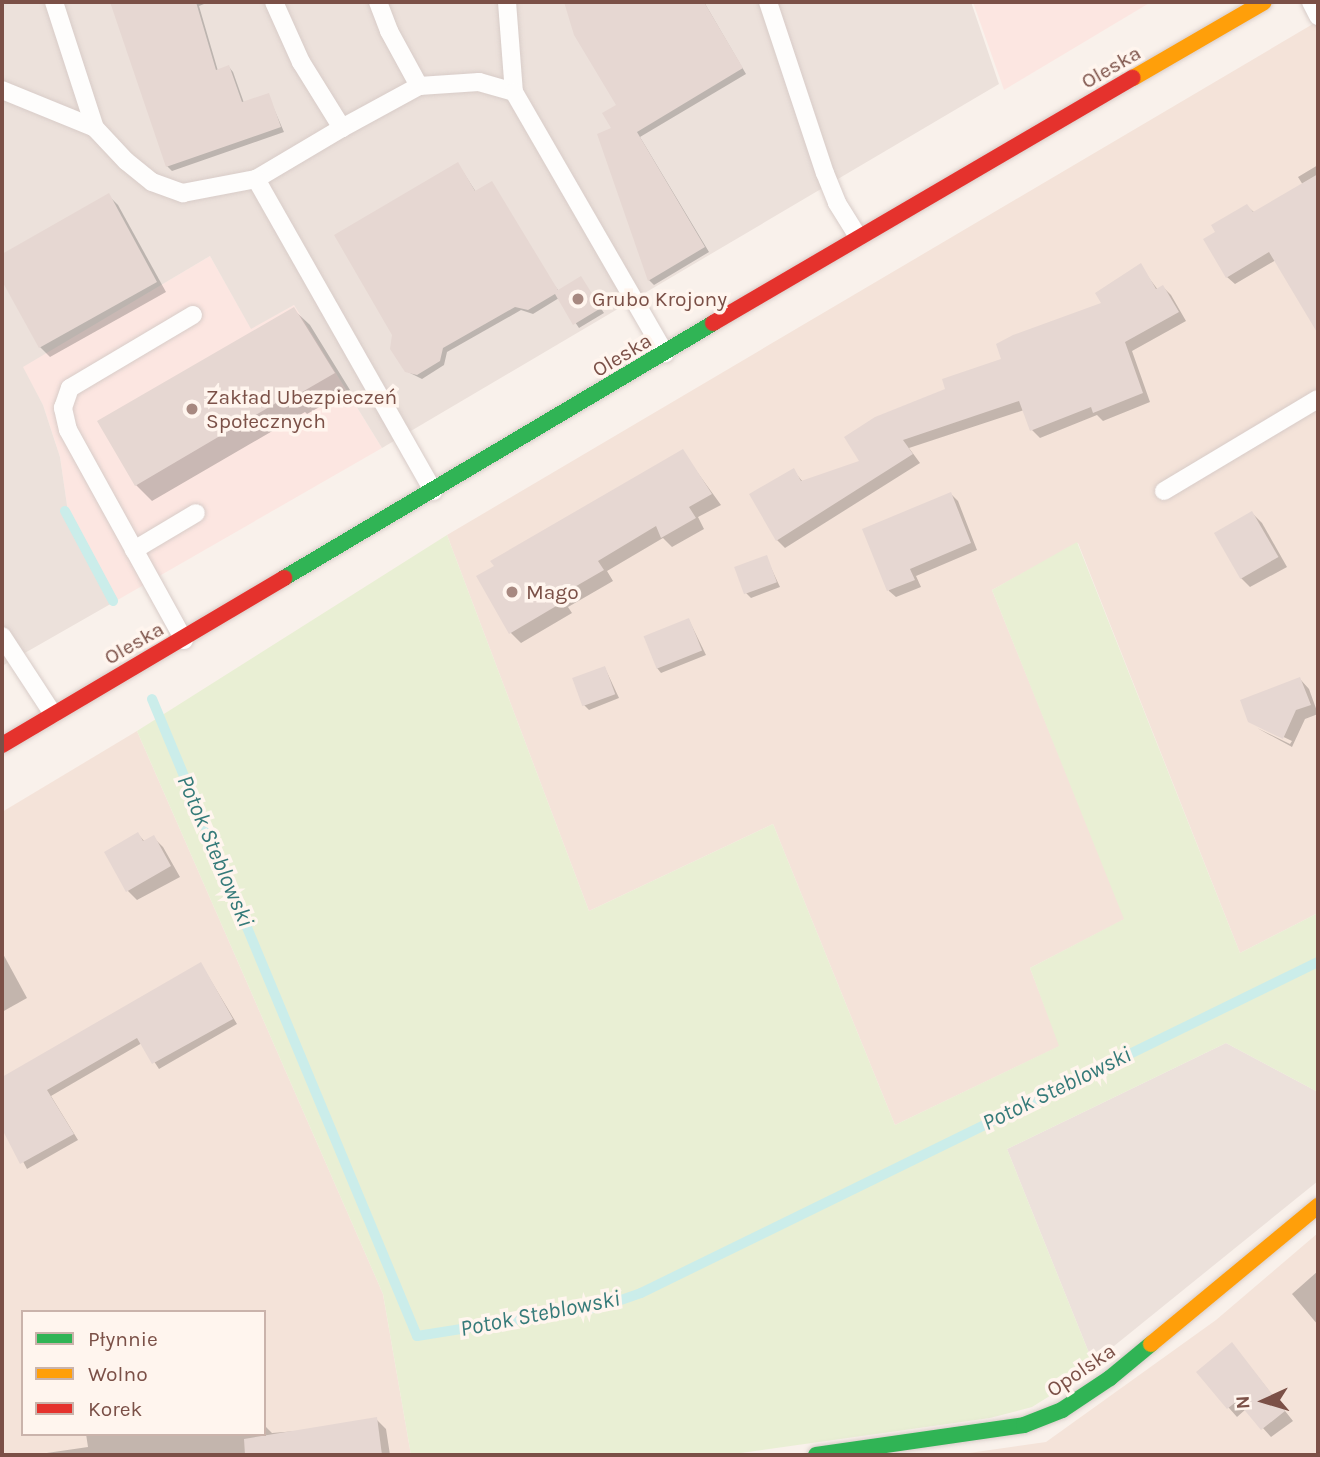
<!DOCTYPE html>
<meta charset="utf-8">
<style>
body{margin:0}
#map{position:relative;width:1320px;height:1457px;overflow:hidden;background:#f9f1eb;font-family:Karla,sans-serif}
div>[style]{position:absolute}
.residential>*{inset:0;background:#f4e3d9}
.commercial>*{inset:0;background:#fce6e1}
.industrial>*{inset:0;background:#ece1db}
.green>*{inset:0;background:#e9efd4}
.shadow>*{inset:0;background:#0003}
.stream>*{height:10px;margin:-5px;padding:0 5px;transform-origin:5px;border-radius:5px;background:#cbedea}
.building>*{inset:0;background:#e6d7d2;transform-origin:0 0}
.roads{filter:drop-shadow(0 0 2px #d8ccc8) drop-shadow(0 0 2px #d8ccc8)}
.lane>*{height:18px;margin:-9px;padding:0 9px;transform-origin:9px;border-radius:9px;background:#fefdfc}
.fast>*{height:16px;margin:-8px;padding:0 8px;transform-origin:8px;border-radius:8px;background:#30b455}
.slow>*{height:16px;margin:-8px;padding:0 8px;transform-origin:8px;border-radius:8px;background:#ff9f0a}
.jam>*{height:16px;margin:-8px;padding:0 8px;transform-origin:8px;border-radius:8px;background:#e5322d}
.dots>*{width:19px;height:19px;translate:-50% -50%;box-sizing:border-box;border:4px solid #fff5ee;border-radius:50%}
span{translate:-50% -50%;white-space:nowrap;text-align:center;line-height:1.15;-webkit-text-stroke:7px #fff5ee;paint-order:stroke}
.street-label{font-size:21px;color:#7b5047}
.poi-label{font-size:21px;color:#7b5047}
.left{translate:0 -50%;text-align:left}
.water-label{font-size:23px;color:#357a79;font-style:italic}
.frame{position:absolute;inset:0;border:4px solid #7b5047;pointer-events:none}
.legend{position:absolute;left:21px;top:1310px;width:245px;height:126px;box-sizing:border-box;background:#fff5ee;border:2px solid #cab3ab;margin:0;padding:9px 12px;list-style:none;font-size:21px;color:#7b5047}
.legend li{display:flex;align-items:center;gap:14px;height:35px}
.legend b{width:35px;border:2px solid #cab3ab}
.north{position:absolute;left:1229px;top:1366px;width:70px;height:70px;-webkit-text-stroke:5px #fff5ee;paint-order:stroke;rotate:266deg;font-size:19px;font-weight:700;line-height:28px;text-align:center;color:#7b5047}
.north::after{content:'';display:block;margin:auto;width:24px;height:32px;background:#7b5047;clip-path:polygon(50% 0,100% 100%,50% 72%,0 100%)}
</style>
<div id="map">
<div class="residential">
<i style="clip-path:polygon(1318px 21px,1318px 913px,1240px 953px,1078px 543px,992px 590px,1125px 919px,1030px 968px,1060px 1046px,895px 1125px,773px 824px,589px 911px,447px 535px)"></i>
<i style="clip-path:polygon(evenodd,137px 731px,383px 1294px,411px 1455px,2px 1455px,2px 812px,137px 731px,23px 1312px,264px 1312px,264px 1434px,23px 1434px,23px 1312px)"></i>
<i style="clip-path:polygon(1318px 1233px,1318px 1455px,955px 1455px,1046px 1442px,1216px 1320px)"></i>
</div>
<div class="commercial">
<i style="clip-path:polygon(973px 2px,1151px 2px,1004px 90px)"></i>
<i style="clip-path:polygon(210px 256px,251px 328px,294px 305px,382px 448px,114px 602px,69px 519px,60px 457px,43px 405px,22px 367px)"></i>
</div>
<div class="industrial">
<i style="clip-path:polygon(2px 2px,971px 2px,999px 84px,382px 448px,294px 305px,251px 329px,210px 256px,23px 367px,43px 405px,60px 457px,69px 519px,114px 602px,2px 666px)"></i>
<i style="clip-path:polygon(1226px 1043px,1318px 1092px,1318px 1181px,1093px 1363px,1007px 1149px)"></i>
</div>
<div class="green">
<i style="clip-path:polygon(447px 535px,589px 911px,773px 824px,895px 1125px,1059px 1046px,1030px 968px,1124px 919px,992px 590px,1077px 542px,1240px 953px,1318px 913px,1318px 1092px,1226px 1043px,1007px 1149px,1093px 1363px,1061px 1389px,1032px 1407px,990px 1418px,727px 1455px,411px 1455px,383px 1294px,137px 731px)"></i>
</div>
<div class="shadow">
<i style="clip-path:polygon(113px 2px,209px 2px,199px 6px,218px 71px,229px 67px,233px 72px,244px 103px,268px 95px,284px 132px,172px 171px,167px 166px)"></i>
<i style="clip-path:polygon(565px 2px,704px 2px,746px 74px,640px 137px,709px 252px,654px 285px,649px 280px,614px 129px,619px 106px)"></i>
<i style="clip-path:polygon(458px 164px,476px 192px,559px 291px,581px 278px,604px 313px,579px 328px,559px 298px,533px 314px,521px 310px,447px 352px,444px 365px,422px 379px,406px 371px)"></i>
<i style="clip-path:polygon(1318px 165px,1318px 327px,1276px 260px,1235px 284px,1227px 277px,1217px 232px,1247px 206px,1255px 213px,1303px 185px,1298px 177px)"></i>
<i style="clip-path:polygon(108px 195px,118px 205px,166px 292px,50px 357px,40px 347px,2px 277px,2px 256px)"></i>
<i style="clip-path:polygon(1140px 266px,1158px 290px,1163px 287px,1171px 295px,1186px 321px,1132px 351px,1150px 402px,1103px 421px,1097px 415px,1040px 438px,1032px 430px,1024px 410px,909px 448px,920px 463px,785px 548px,777px 540px,751px 495px,793px 470px,803px 482px,862px 462px,947px 390px,1103px 303px)"></i>
<i style="clip-path:polygon(293px 309px,310px 325px,350px 390px,307px 414px,305px 412px,152px 501px,136px 485px)"></i>
<i style="clip-path:polygon(682px 451px,721px 505px,698px 517px,704px 529px,672px 547px,663px 538px,607px 571px,613px 581px,568px 607px,572px 613px,521px 643px,511px 633px,479px 577px)"></i>
<i style="clip-path:polygon(951px 494px,958px 501px,977px 550px,916px 576px,921px 587px,896px 597px,889px 591px,864px 530px)"></i>
<i style="clip-path:polygon(1252px 513px,1262px 523px,1287px 567px,1250px 587px,1240px 577px)"></i>
<i style="clip-path:polygon(766px 557px,780px 587px,751px 598px,746px 593px)"></i>
<i style="clip-path:polygon(689px 620px,706px 655px,661px 673px,657px 668px)"></i>
<i style="clip-path:polygon(605px 668px,619px 698px,589px 710px,584px 705px)"></i>
<i style="clip-path:polygon(1300px 679px,1309px 689px,1318px 714px,1305px 719px,1292px 747px,1257px 728px,1290px 744px,1292px 741px,1250px 721px)"></i>
<i style="clip-path:polygon(138px 834px,145px 842px,153px 837px,163px 847px,180px 877px,137px 900px,127px 890px)"></i>
<i style="clip-path:polygon(2px 952px,27px 998px,2px 1012px)"></i>
<i style="clip-path:polygon(201px 964px,237px 1024px,159px 1069px,142px 1043px,51px 1096px,78px 1140px,27px 1169px,2px 1121px,2px 1079px)"></i>
<i style="clip-path:polygon(1318px 1271px,1318px 1325px,1292px 1294px)"></i>
<i style="clip-path:polygon(1232px 1344px,1293px 1421px,1271px 1437px,1246px 1409px,1237px 1417px,1198px 1373px)"></i>
<i style="clip-path:polygon(376px 1419px,386px 1429px,390px 1455px,33px 1455px,88px 1447px,86px 1434px,264px 1434px,266px 1427px,272px 1433px,309px 1430px)"></i>
</div>
<div class="stream">
<i style="left:65px;top:511px;width:102px;rotate:61.9deg"></i>
<i style="left:152px;top:699px;width:690px;rotate:67.41deg"></i>
<i style="left:417px;top:1336px;width:186px;rotate:-9deg"></i>
<i style="left:601px;top:1307px;width:42px;rotate:-19.3deg"></i>
<i style="left:641px;top:1293px;width:754px;rotate:-26.06deg"></i>
</div>
<div class="building">
<i style="clip-path:polygon(110px 2px,196px 2px,216px 70px,229px 65px,242px 102px,269px 93px,281px 127px,166px 167px)"></i>
<i style="clip-path:polygon(564px 2px,704px 2px,743px 68px,637px 132px,705px 247px,648px 281px,597px 134px,611px 128px,602px 113px,616px 105px,574px 35px)"></i>
<i style="clip-path:polygon(458px 162px,475px 191px,492px 181px,558px 290px,581px 276px,601px 308px,573px 325px,555px 294px,528px 310px,515px 307px,443px 348px,440px 361px,417px 375px,405px 372px,390px 349px,392px 335px,334px 235px)"></i>
<i style="clip-path:polygon(1318px 174px,1318px 334px,1269px 252px,1226px 278px,1203px 239px,1215px 232px,1211px 225px,1247px 204px,1253px 212px)"></i>
<i style="clip-path:polygon(109px 193px,157px 282px,39px 348px,2px 281px,2px 254px)"></i>
<i style="clip-path:polygon(1141px 263px,1156px 289px,1163px 285px,1179px 312px,1125px 342px,1143px 393px,1093px 413px,1091px 407px,1030px 431px,1019px 401px,903px 440px,913px 454px,776px 541px,749px 494px,794px 468px,801px 481px,859px 461px,844px 437px,875px 417px,945px 389px,942px 379px,1001px 359px,996px 344px,1013px 335px,1101px 303px,1095px 293px)"></i>
<i style="clip-path:polygon(294px 307px,335px 373px,290px 399px,288px 396px,135px 486px,97px 421px)"></i>
<i style="clip-path:polygon(683px 449px,712px 494px,689px 507px,696px 518px,661px 538px,656px 526px,598px 561px,604px 570px,559px 596px,563px 602px,509px 634px,476px 576px,494px 566px,490px 561px)"></i>
<i style="clip-path:polygon(951px 492px,971px 543px,910px 569px,915px 580px,887px 591px,862px 529px)"></i>
<i style="left:1252px;top:511px;width:53px;height:44px;rotate:60deg"></i>
<i style="left:767px;top:555px;width:29px;height:35px;rotate:70deg"></i>
<i style="left:689px;top:618px;width:35px;height:49px;rotate:68deg"></i>
<i style="left:605px;top:666px;width:30px;height:35px;rotate:70deg"></i>
<i style="clip-path:polygon(1300px 677px,1311px 705px,1296px 710px,1283px 739px,1248px 722px,1240px 700px)"></i>
<i style="clip-path:polygon(138px 832px,143px 841px,154px 835px,171px 866px,126px 892px,104px 852px)"></i>
<i style="clip-path:polygon(201px 962px,233px 1019px,152px 1064px,137px 1038px,47px 1090px,74px 1134px,20px 1164px,2px 1129px,2px 1077px)"></i>
<i style="clip-path:polygon(1232px 1342px,1285px 1411px,1261px 1430px,1237px 1401px,1227px 1409px,1196px 1372px)"></i>
<i style="clip-path:polygon(377px 1417px,382px 1455px,245px 1455px,244px 1439px)"></i>
</div>
<div class="roads">
<div class="lane">
<i style="left:54px;top:2px;width:133px;rotate:72deg"></i>
<i style="left:95px;top:128px;width:45px;rotate:46.8deg"></i>
<i style="left:126px;top:161px;width:33px;rotate:39deg"></i>
<i style="left:152px;top:182px;width:33px;rotate:20deg"></i>
<i style="left:183px;top:193px;width:74px;rotate:-10.9deg"></i>
<i style="left:274px;top:2px;width:66px;rotate:65.8deg"></i>
<i style="left:301px;top:62px;width:78px;rotate:58.2deg"></i>
<i style="left:342px;top:128px;width:100px;rotate:149.3deg"></i>
<i style="left:256px;top:179px;width:359px;rotate:60.4deg"></i>
<i style="left:378px;top:2px;width:31px;rotate:69deg"></i>
<i style="left:389px;top:31px;width:63px;rotate:61.4deg"></i>
<i style="left:507px;top:2px;width:90px;rotate:85.6deg"></i>
<i style="left:768px;top:2px;width:180px;rotate:71.6deg"></i>
<i style="left:825px;top:173px;width:32px;rotate:68deg"></i>
<i style="left:837px;top:203px;width:40px;rotate:58deg"></i>
<i style="left:1311px;top:2px;width:16px;rotate:63deg"></i>
<i style="left:2px;top:90px;width:100px;rotate:22.2deg"></i>
<i style="left:342px;top:128px;width:88px;rotate:-28.6deg"></i>
<i style="left:419px;top:86px;width:60px;rotate:-3.8deg"></i>
<i style="left:479px;top:82px;width:36px;rotate:16deg"></i>
<i style="left:514px;top:92px;width:302px;rotate:60deg"></i>
<i style="left:1164px;top:491px;width:179px;rotate:-30.9deg"></i>
<i style="left:134px;top:550px;width:72px;rotate:-30.8deg"></i>
<i style="left:2px;top:636px;width:93px;rotate:56.8deg"></i>
<i style="left:184px;top:640px;width:240px;rotate:-118.9deg"></i>
<i style="left:68px;top:430px;width:23px;rotate:-103deg"></i>
<i style="left:63px;top:408px;width:21px;rotate:-71deg"></i>
<i style="left:70px;top:388px;width:143px;rotate:-30.7deg"></i>
</div>
<div class="fast">
<i style="left:284px;top:578px;width:499px;rotate:-30.7deg"></i>
<i style="left:816px;top:1455px;width:210px;rotate:-8.2deg"></i>
<i style="left:1024px;top:1425px;width:41px;rotate:-21.5deg"></i>
<i style="left:1062px;top:1410px;width:58px;rotate:-33.7deg"></i>
<i style="left:1110px;top:1378px;width:53px;rotate:-39.7deg"></i>
</div>
<div class="slow">
<i style="left:1133px;top:78px;width:151px;rotate:-30.1deg"></i>
<i style="left:1151px;top:1344px;width:217px;rotate:-39.6deg"></i>
</div>
<div class="jam">
<i style="left:713px;top:323px;width:486px;rotate:-30.3deg"></i>
<i style="left:2px;top:745px;width:328px;rotate:-30.6deg"></i>
</div>
</div>
<div class="dots">
<i style="left:578px;top:299px;background:#a78880"></i>
<i style="left:192px;top:409px;background:#a78880"></i>
<i style="left:512px;top:592px;background:#a78880"></i>
</div>
<div class="street-label">
<span style="left:1111px;top:67px;rotate:-30deg">Oleska</span>
<span style="left:622px;top:355px;rotate:-31deg">Oleska</span>
<span style="left:134px;top:643px;rotate:-30deg">Oleska</span>
<span style="left:1081px;top:1370px;rotate:-34deg">Opolska</span>
</div>
<div class="poi-label">
<span class="left" style="left:592px;top:299px">Grubo Krojony</span>
<span class="left" style="left:206px;top:409px">Zakład Ubezpieczeń<br>Społecznych</span>
<span class="left" style="left:526px;top:592px">Mago</span>
</div>
<div class="water-label">
<span style="left:215px;top:851px;rotate:67deg">Potok Steblowski</span>
<span style="left:1057px;top:1089px;rotate:-26deg">Potok Steblowski</span>
<span style="left:540px;top:1314px;rotate:-11deg">Potok Steblowski</span>
</div>
<div class="frame"></div>
<ul class="legend">
<li><b style="height:9px;background:#30b455"></b>Płynnie</li>
<li><b style="height:9px;background:#ff9f0a"></b>Wolno</li>
<li><b style="height:9px;background:#e5322d"></b>Korek</li>
</ul>
<div class="north">N</div>
</div>
